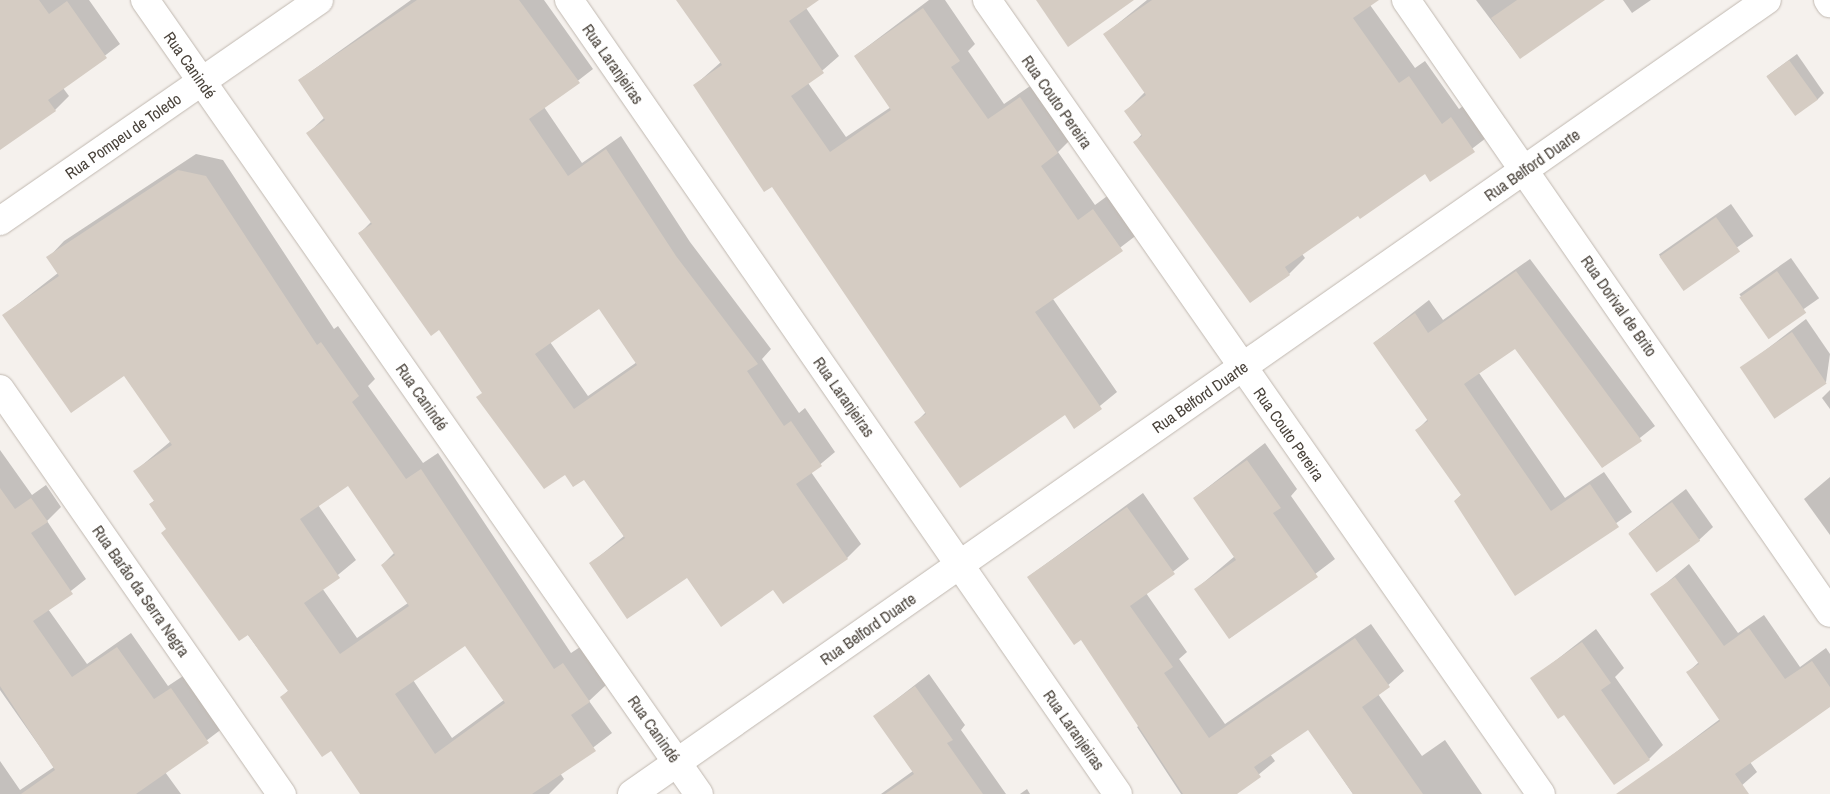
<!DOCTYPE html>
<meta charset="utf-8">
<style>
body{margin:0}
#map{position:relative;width:1830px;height:794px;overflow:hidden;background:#f5f1ed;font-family:"Archivo Narrow",sans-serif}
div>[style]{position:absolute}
.shadow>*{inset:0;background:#0003;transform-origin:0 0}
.building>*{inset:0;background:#d5ccc3;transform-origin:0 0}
.roads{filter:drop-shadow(0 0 1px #c0b8b0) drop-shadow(0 0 1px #c0b8b0)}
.street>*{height:28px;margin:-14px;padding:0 14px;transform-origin:14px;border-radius:14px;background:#fff}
span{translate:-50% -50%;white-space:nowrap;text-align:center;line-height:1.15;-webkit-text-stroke:4px #fff;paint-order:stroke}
.street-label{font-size:16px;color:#49423a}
</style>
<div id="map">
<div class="shadow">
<i style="clip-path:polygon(0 0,89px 0,120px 44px,63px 88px,69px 96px,55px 110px,0 149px)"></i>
<i style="clip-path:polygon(evenodd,411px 0,544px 0,593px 69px,544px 107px,582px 163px,621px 136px,690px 242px,771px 349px,762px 359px,799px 413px,805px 408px,835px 452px,811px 472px,861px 544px,847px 558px,773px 588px,590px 564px,624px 536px,584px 478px,565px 473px,483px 392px,440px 329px,359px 234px,372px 221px,308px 133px,325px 117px,299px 80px,411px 0,599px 307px,637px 362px,588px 396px,550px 342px,599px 307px)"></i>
<i style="clip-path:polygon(678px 0,817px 0,806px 8px,839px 56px,808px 83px,846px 137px,891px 107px,855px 56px,929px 0,945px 0,975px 44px,968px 51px,1004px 104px,1036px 82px,1073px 137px,1058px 152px,1095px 205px,1110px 194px,1138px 234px,1053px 299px,1117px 392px,1074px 427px,1065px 414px,916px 422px,926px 412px,772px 185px,695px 85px,721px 62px)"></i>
<i style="clip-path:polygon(1147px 0,1376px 0,1370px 5px,1415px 68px,1425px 61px,1459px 109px,1467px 103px,1490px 135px,1431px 180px,1425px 172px,1358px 214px,1302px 254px,1305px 258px,1289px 274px,1134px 143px,1142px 134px,1126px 111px,1145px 92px,1105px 34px)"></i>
<i style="clip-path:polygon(1476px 0,1603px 0,1520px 58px)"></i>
<i style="clip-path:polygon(1623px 0,1651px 0,1632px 13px)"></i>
<i style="clip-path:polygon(1797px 54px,1824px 93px,1817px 100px,1767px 76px)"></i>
<i style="clip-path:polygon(evenodd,196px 154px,223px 160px,334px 329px,338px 326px,375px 379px,368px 386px,423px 463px,438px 453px,571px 653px,580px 647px,606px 685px,589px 701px,612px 733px,560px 773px,564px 779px,549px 794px,362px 794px,331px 749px,282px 697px,289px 690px,150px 504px,155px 500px,135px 471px,171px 441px,124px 374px,4px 315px,58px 273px,48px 258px,64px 241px,196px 154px,349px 484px,395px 552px,382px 565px,408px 603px,357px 638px,322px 588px,356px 560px,318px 505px,349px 484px,196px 154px,466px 644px,504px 700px,452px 738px,413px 680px,466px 644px)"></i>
<i style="left:1731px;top:204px;width:39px;height:88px;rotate:55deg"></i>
<i style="left:1791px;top:258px;width:49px;height:63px;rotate:55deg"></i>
<i style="clip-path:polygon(1530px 259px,1655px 426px,1603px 467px,1516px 347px,1479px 373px,1565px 498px,1604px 472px,1632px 512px,1515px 594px,1455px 501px,1462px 494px,1417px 430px,1428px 419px,1374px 343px,1429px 300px,1443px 320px)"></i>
<i style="clip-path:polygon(1806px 319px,1830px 354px,1826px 382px,1741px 369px)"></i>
<i style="clip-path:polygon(1830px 390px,1830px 409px,1822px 398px)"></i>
<i style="clip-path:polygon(1265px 443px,1297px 489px,1291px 496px,1335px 559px,1230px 638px,1196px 589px,1235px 556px,1194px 498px)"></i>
<i style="clip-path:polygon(0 450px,32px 495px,46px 485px,61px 507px,47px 521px,86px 579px,48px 609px,87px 664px,131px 633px,168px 686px,186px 674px,223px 728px,165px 772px,181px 794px,0 794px,0 761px,20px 790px,54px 767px,0 690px)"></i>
<i style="clip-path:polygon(1830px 477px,1830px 535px,1804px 499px)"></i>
<i style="clip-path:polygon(1686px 489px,1713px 527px,1699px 540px,1629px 533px)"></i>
<i style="clip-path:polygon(1143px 493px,1189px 559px,1146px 593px,1187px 652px,1179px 659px,1225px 724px,1371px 624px,1404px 671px,1378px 694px,1422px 756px,1445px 740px,1482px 794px,1353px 794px,1308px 728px,1270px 754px,1275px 761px,1235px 794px,1181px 794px,1137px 727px,1141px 724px,1081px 639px,1028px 577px)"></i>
<i style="clip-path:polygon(1689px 564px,1738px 633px,1764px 615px,1800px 667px,1826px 648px,1830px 654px,1830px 706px,1750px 762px,1757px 772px,1732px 794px,1655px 794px,1643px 777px,1720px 719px,1688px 672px,1699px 662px,1652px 595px)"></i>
<i style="clip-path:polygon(1596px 629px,1624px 668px,1615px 677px,1663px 745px,1649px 759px,1565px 713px,1532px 679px)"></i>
<i style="clip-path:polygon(929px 674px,965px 725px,961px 730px,1006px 794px,881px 794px,913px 771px,875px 716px)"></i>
<i style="clip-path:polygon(1027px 789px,1030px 794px,1020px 794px)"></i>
</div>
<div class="building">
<i style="clip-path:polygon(0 0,39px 0,49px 14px,67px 1px,107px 58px,48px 100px,56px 111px,0 150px)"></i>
<i style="clip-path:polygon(evenodd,417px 0,519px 0,580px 83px,529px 119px,568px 176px,606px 149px,676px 256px,758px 364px,747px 371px,784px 426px,791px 421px,822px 466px,796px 484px,848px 559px,783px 604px,773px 590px,721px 627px,687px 578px,627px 619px,589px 563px,625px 538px,584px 480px,573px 487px,565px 475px,544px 489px,476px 397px,482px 393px,439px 330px,431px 336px,358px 233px,372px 224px,306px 133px,325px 120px,298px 80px,417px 0,599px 309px,637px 365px,574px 409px,535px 354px,599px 309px)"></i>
<i style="clip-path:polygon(676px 0,819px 0,789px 21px,824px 73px,791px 96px,830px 152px,891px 110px,854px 56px,923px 8px,960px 61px,951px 67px,988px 119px,1020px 97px,1058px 153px,1041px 166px,1078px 220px,1093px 209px,1123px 251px,1035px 312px,1102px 409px,1074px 429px,1065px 415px,960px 488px,914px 422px,926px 414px,772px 187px,764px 192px,693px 85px,722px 65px)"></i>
<i style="clip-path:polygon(1036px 0,1134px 0,1068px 47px)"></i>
<i style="clip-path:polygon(1152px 0,1379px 0,1353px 18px,1399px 83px,1409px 76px,1442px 124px,1451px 117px,1475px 152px,1430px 182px,1425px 174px,1360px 219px,1358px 216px,1285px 267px,1290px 275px,1250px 303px,1133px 142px,1142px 136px,1124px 111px,1146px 95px,1103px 34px)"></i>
<i style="clip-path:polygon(1517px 0,1605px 0,1520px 59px,1491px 18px)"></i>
<i style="left:1789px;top:60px;width:49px;height:28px;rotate:54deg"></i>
<i style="clip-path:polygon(evenodd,178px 170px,206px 176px,317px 345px,321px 342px,359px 396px,352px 402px,406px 479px,421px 469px,554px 669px,563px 663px,590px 702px,571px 715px,596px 751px,532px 794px,360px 794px,331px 751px,322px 757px,280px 697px,288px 691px,248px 635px,239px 641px,161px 533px,166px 529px,149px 504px,154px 501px,133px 471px,172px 445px,124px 376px,71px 413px,2px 315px,59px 276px,46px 257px,178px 170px,348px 486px,395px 555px,381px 565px,409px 606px,340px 654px,304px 603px,340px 578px,300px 519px,348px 486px,178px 170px,465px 646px,505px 703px,435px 754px,395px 694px,465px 646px)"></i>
<i style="left:1716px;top:217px;width:42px;height:69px;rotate:55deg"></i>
<i style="clip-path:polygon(1516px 271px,1642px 441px,1602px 468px,1515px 349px,1464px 384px,1551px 511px,1590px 484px,1619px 527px,1515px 596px,1454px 501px,1461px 495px,1415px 430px,1428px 421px,1373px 343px,1415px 313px,1428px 333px)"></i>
<i style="left:1777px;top:271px;width:51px;height:46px;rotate:55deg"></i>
<i style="left:1792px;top:332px;width:62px;height:63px;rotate:56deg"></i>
<i style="clip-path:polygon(1247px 460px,1281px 508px,1273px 513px,1318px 577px,1229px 639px,1194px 589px,1236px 560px,1193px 498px)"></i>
<i style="clip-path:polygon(0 488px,15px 509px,31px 498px,48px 522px,31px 533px,73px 594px,33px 621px,72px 677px,117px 647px,154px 699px,171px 688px,209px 743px,136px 794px,21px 794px,55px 770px,0 686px)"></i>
<i style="left:1672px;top:502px;width:48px;height:54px;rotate:54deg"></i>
<i style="clip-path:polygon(1127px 507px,1175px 574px,1130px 606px,1173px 667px,1164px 673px,1209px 738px,1355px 638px,1390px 687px,1362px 707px,1423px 794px,1353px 794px,1308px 730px,1254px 767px,1261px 777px,1237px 794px,1183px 794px,1081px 640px,1074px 645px,1027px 577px)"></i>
<i style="clip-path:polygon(1675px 577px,1724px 646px,1749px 628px,1785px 679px,1812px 661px,1830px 687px,1830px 707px,1735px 774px,1749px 794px,1616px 794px,1720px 721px,1686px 672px,1699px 664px,1650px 594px)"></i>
<i style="clip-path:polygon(1582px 642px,1611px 683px,1601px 690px,1650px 760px,1614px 785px,1564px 715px,1558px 719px,1530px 678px)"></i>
<i style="clip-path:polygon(915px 686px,953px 740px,947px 743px,983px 794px,885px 794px,914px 774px,873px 716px)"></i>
</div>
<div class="roads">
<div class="street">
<i style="left:145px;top:0;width:968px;rotate:55.1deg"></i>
<i style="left:569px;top:0;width:965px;rotate:55.34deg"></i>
<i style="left:987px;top:0;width:968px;rotate:55.1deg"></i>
<i style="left:1406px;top:0;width:745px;rotate:55.33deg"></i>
<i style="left:1828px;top:0;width:4px;rotate:56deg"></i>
<i style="left:0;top:221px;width:388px;rotate:-34.7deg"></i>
<i style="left:0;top:389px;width:494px;rotate:55.2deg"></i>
<i style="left:632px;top:794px;width:1385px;rotate:-34.98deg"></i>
</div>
</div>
<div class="street-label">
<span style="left:613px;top:64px;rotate:55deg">Rua Laranjeiras</span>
<span style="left:190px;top:65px;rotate:55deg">Rua Canindé</span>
<span style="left:1057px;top:102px;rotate:55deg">Rua Couto Pereira</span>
<span style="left:123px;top:136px;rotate:-35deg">Rua Pompeu de Toledo</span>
<span style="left:1532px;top:165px;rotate:-35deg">Rua Belford Duarte</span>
<span style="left:1619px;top:306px;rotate:55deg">Rua Dorival de Brito</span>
<span style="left:422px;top:397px;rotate:55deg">Rua Canindé</span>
<span style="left:844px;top:397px;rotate:55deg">Rua Laranjeiras</span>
<span style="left:1200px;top:397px;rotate:-35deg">Rua Belford Duarte</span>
<span style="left:1289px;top:434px;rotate:55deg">Rua Couto Pereira</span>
<span style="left:141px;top:591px;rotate:55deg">Rua Barão da Serra Negra</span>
<span style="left:868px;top:629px;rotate:-35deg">Rua Belford Duarte</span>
<span style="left:654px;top:729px;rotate:55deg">Rua Canindé</span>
<span style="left:1074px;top:730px;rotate:55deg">Rua Laranjeiras</span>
</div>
</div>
